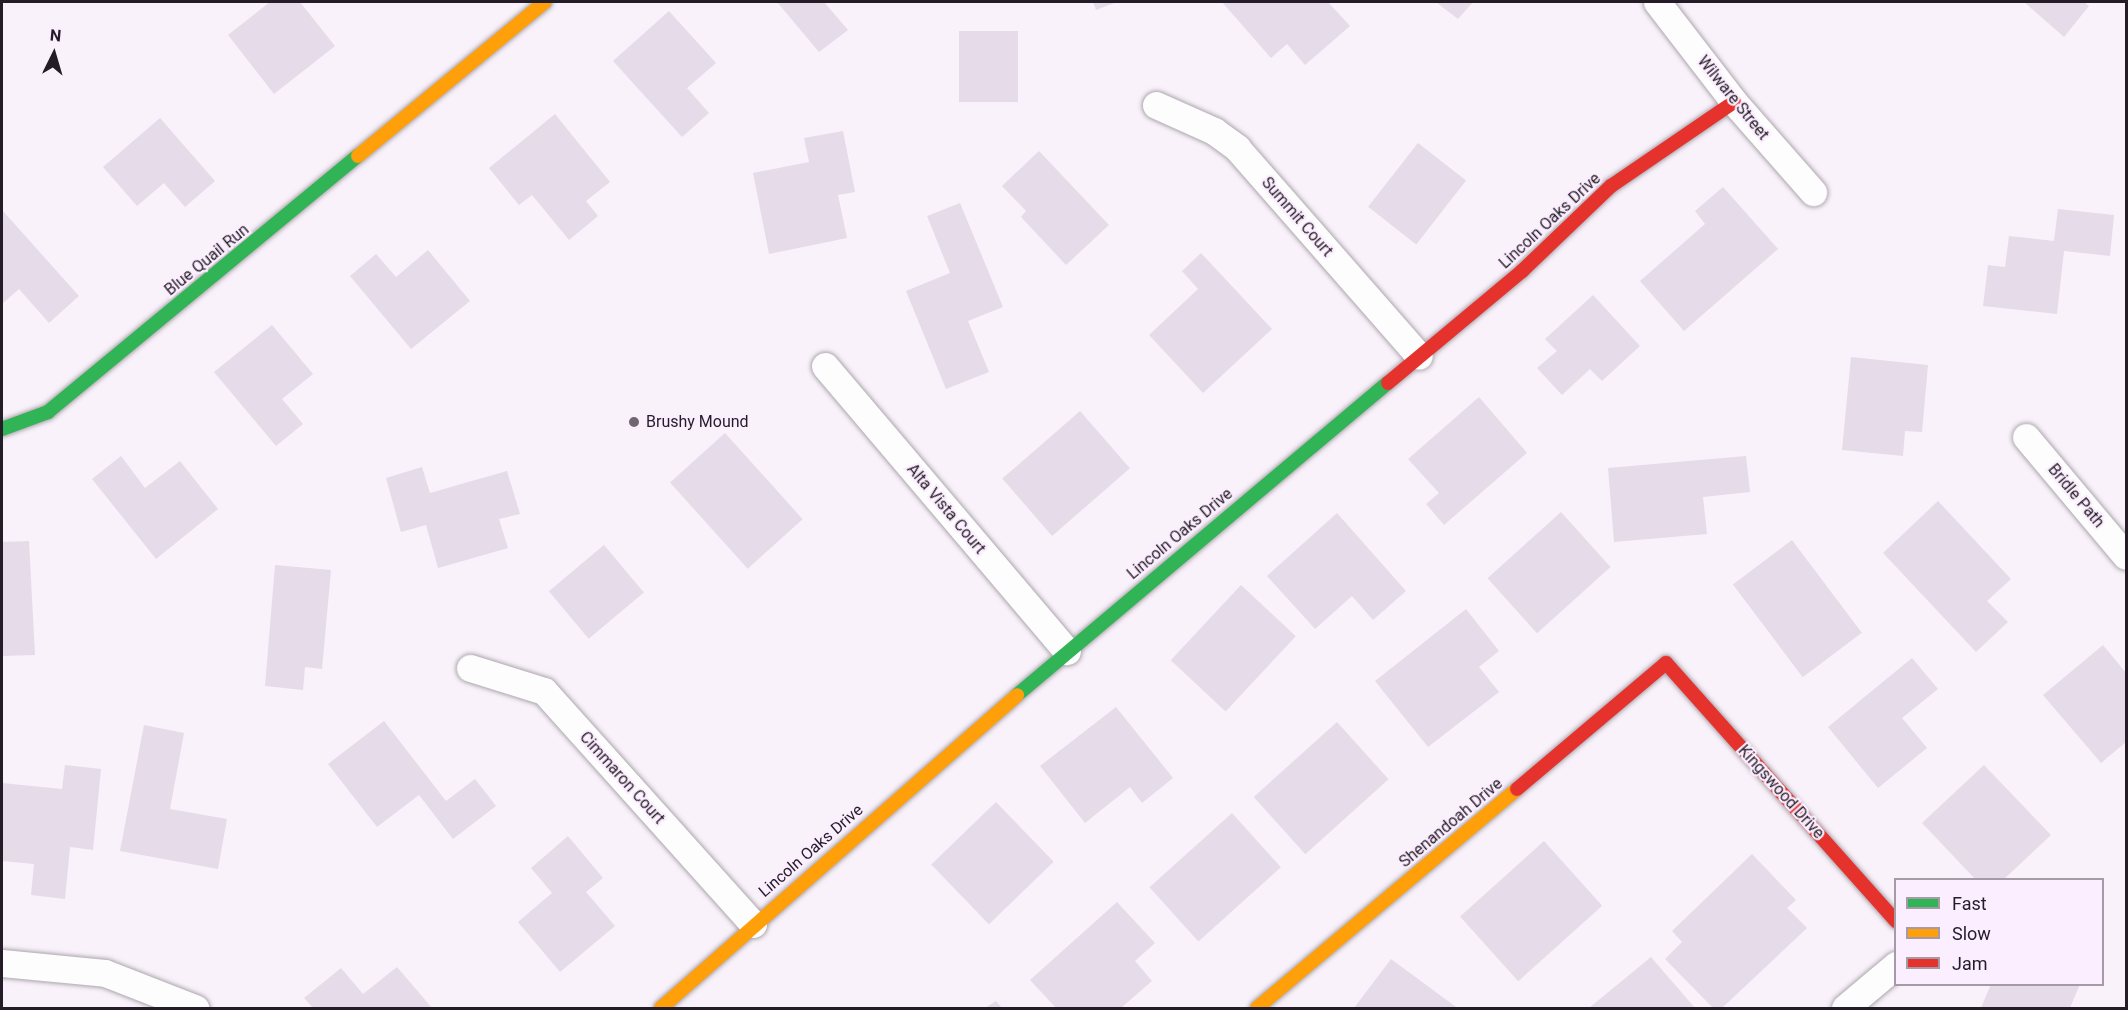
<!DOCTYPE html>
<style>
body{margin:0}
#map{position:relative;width:2128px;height:1010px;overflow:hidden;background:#f9f2fa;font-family:Roboto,sans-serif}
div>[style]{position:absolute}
.building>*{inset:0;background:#e6dbe8;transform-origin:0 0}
.roads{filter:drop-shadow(0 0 2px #ada6ae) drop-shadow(0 0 2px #ada6ae)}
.street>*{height:27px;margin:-13.5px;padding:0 13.5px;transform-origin:13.5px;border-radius:13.5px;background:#fefdfe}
.fast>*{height:14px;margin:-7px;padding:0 7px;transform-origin:7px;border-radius:7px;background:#30b455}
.slow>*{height:14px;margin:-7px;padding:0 7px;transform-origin:7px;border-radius:7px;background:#ff9f0a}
.jam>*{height:14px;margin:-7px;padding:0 7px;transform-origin:7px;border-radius:7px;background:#e5322d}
.dots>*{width:16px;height:16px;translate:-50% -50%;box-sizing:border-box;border:3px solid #fbeefe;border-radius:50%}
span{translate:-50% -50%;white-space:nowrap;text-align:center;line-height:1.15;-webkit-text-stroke:4.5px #fbeefe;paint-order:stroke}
.street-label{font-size:16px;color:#241c26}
.poi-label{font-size:16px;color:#241c26}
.left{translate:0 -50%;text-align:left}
.frame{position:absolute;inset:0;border:3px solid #241c26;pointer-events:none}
.legend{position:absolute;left:1894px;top:878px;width:210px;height:108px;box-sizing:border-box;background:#fbeefe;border:2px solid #a59aa8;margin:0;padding:8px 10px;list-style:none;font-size:18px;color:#241c26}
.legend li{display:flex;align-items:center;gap:12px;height:30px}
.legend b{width:30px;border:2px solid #a59aa8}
.north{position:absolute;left:24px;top:24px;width:60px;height:60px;-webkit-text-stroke:4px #fbeefe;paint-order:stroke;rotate:5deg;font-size:16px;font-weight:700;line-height:24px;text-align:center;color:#241c26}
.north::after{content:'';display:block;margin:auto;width:21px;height:27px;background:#241c26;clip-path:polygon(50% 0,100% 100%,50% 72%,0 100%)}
</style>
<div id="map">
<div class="building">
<i style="clip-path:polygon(270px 2px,300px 2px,335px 46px,274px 94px,228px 35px)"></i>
<i style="clip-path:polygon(777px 2px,824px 2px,848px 30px,819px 52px)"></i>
<i style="clip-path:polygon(1093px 2px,1117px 2px,1096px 10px)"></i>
<i style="clip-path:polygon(1222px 2px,1328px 2px,1350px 26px,1305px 65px,1287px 44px,1271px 58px)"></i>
<i style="clip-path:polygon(1436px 2px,1473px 2px,1458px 19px)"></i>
<i style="clip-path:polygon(2024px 2px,2084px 2px,2089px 6px,2064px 37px)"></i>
<i style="clip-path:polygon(669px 11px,716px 63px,687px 88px,709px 113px,682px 137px,613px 61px)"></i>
<i style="left:959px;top:31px;width:59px;height:71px"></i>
<i style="clip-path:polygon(555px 114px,610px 182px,586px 201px,598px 216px,569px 240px,532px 195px,519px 205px,489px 168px)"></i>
<i style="clip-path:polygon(160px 118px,215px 181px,185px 207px,164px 183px,137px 206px,103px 167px)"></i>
<i style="clip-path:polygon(843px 131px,855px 192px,838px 195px,847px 238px,769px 254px,753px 173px,809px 162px,804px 138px)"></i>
<i style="left:1418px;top:143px;width:61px;height:81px;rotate:38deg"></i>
<i style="clip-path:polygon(1039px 151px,1109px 225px,1066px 265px,1021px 217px,1026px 211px,1002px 186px)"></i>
<i style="clip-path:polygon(1723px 187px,1778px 249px,1684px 331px,1640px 281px,1705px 224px,1695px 211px)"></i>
<i style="clip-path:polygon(960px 203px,1003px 307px,968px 321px,989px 372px,946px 389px,906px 291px,950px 273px,927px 216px)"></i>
<i style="clip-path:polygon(2058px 209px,2114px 215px,2110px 256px,2064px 251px,2057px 314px,1983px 306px,1988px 265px,2005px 267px,2009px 236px,2054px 241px)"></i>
<i style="clip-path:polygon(2px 210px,79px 296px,49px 323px,19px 289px,2px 304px)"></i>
<i style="clip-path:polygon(428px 250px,470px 301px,411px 349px,350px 276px,376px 254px,396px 277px)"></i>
<i style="clip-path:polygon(1201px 253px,1272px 329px,1203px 393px,1149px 335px,1198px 289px,1182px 271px)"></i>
<i style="clip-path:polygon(1593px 295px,1640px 346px,1602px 381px,1590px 369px,1562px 395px,1537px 368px,1557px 351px,1545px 339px)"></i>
<i style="clip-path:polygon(272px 325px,313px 374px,282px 399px,303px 424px,276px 446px,214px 372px)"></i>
<i style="clip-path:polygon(1851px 357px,1928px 365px,1922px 432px,1905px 431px,1903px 456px,1842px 450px)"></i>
<i style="clip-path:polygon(1479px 397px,1527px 453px,1444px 525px,1426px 504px,1439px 493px,1408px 459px)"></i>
<i style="left:1080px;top:411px;width:76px;height:103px;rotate:49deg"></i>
<i style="left:725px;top:433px;width:116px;height:74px;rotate:48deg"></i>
<i style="clip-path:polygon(121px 456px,145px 488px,180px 461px,218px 509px,156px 559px,92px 479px)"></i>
<i style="clip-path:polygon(1746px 456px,1750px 492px,1703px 497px,1707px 534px,1614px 542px,1608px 468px)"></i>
<i style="clip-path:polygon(422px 467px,430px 493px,507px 471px,520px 514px,499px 519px,508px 548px,438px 568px,426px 525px,401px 532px,386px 478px)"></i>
<i style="clip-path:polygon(1938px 501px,2011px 579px,1987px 601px,2008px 622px,1976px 652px,1883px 553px)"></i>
<i style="left:1561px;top:512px;width:74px;height:99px;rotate:48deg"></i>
<i style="clip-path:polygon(1337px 513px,1406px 591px,1373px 620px,1352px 596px,1315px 629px,1267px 576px)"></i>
<i style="left:1792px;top:540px;width:116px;height:74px;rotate:53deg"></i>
<i style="clip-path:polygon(29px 541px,35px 655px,2px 656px,2px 542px)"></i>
<i style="left:604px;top:545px;width:62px;height:72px;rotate:50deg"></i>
<i style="clip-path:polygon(275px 565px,331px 570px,322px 669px,305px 667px,303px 690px,265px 686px)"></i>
<i style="left:1241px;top:585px;width:75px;height:103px;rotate:43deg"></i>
<i style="clip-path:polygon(1466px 609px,1499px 651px,1479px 667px,1499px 692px,1428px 747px,1375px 681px)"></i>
<i style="clip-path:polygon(2103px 645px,2126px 673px,2126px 742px,2101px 763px,2043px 695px)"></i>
<i style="clip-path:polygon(1912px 658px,1938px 689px,1902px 718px,1927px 748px,1878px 788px,1828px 727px)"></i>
<i style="clip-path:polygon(1116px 707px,1173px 778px,1142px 803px,1130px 787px,1085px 823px,1040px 766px)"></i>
<i style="clip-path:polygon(384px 721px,446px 801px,475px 779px,496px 806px,453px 839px,419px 795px,377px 827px,328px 764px)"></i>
<i style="left:1337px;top:722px;width:77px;height:112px;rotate:48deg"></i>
<i style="clip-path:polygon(144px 725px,184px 733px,170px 809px,227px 819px,218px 869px,120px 851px)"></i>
<i style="clip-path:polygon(65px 765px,101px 769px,93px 850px,70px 847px,65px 899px,31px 895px,34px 864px,2px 861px,2px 783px,62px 789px)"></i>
<i style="clip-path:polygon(1984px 765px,2051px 835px,2003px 880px,1976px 880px,1922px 823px)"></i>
<i style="left:996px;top:802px;width:83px;height:90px;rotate:46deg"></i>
<i style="left:1232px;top:813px;width:73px;height:111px;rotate:48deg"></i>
<i style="clip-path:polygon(568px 836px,603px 878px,586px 892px,615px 926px,560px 972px,518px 922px,552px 893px,531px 868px)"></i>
<i style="left:1544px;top:841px;width:87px;height:113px;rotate:48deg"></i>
<i style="clip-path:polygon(1752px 854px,1796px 900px,1787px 908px,1807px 928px,1722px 1008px,1713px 1008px,1665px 959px,1682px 942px,1672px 931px)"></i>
<i style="clip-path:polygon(1117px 902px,1155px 943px,1135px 961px,1152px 981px,1121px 1008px,1056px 1008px,1030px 980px)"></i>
<i style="clip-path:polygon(1651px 957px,1695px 1008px,1589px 1008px)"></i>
<i style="clip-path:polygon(1391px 959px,1456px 1007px,1454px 1008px,1354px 1008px)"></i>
<i style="clip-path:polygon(397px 967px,432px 1008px,313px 1008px,304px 998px,341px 968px,363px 994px)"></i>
<i style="clip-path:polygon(1991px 984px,2080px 984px,2070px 1008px,1981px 1008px)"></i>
<i style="clip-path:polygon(996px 1001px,1002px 1008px,985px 1008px)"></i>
</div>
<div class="roads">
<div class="street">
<i style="left:1657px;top:2px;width:126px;rotate:52.4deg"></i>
<i style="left:1734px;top:102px;width:120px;rotate:48.7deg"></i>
<i style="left:1156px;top:105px;width:64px;rotate:24.1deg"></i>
<i style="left:1214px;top:131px;width:29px;rotate:36deg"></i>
<i style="left:1237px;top:148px;width:276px;rotate:48.8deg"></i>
<i style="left:825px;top:366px;width:374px;rotate:49.7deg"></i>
<i style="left:2026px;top:437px;width:155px;rotate:50deg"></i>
<i style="left:470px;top:668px;width:77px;rotate:17.3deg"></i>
<i style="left:544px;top:691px;width:313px;rotate:48.1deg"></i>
<i style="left:2px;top:963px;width:103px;rotate:5.5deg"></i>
<i style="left:105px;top:973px;width:97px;rotate:21.3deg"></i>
<i style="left:1845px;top:1008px;width:67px;rotate:-40.1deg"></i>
</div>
<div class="fast">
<i style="left:2px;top:429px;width:49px;rotate:-20.3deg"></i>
<i style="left:48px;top:412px;width:402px;rotate:-39.6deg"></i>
<i style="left:1017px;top:695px;width:485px;rotate:-40.1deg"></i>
</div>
<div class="slow">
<i style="left:358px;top:156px;width:242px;rotate:-39.5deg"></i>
<i style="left:661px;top:1008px;width:474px;rotate:-41.3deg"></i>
<i style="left:1257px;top:1008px;width:340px;rotate:-40.1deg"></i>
</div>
<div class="jam">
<i style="left:1388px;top:383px;width:175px;rotate:-39.9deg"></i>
<i style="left:1522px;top:271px;width:123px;rotate:-43.7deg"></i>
<i style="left:1611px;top:186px;width:149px;rotate:-34.3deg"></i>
<i style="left:1517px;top:789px;width:195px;rotate:-40.2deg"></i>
<i style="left:1666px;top:663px;width:346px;rotate:48.3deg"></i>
</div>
</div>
<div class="dots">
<i style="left:634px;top:422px;background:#6f6770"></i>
</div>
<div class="street-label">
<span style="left:1733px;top:98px;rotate:51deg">Wilware Street</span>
<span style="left:1297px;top:217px;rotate:49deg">Summit Court</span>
<span style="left:1550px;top:221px;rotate:-43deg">Lincoln Oaks Drive</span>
<span style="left:207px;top:260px;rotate:-39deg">Blue Quail Run</span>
<span style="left:2076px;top:496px;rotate:50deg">Bridle Path</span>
<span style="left:946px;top:509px;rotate:50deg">Alta Vista Court</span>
<span style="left:1180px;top:534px;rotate:-40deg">Lincoln Oaks Drive</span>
<span style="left:622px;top:778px;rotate:48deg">Cimmaron Court</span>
<span style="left:1781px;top:792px;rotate:48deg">Kingswood Drive</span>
<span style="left:1451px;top:823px;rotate:-40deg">Shenandoah Drive</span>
<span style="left:811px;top:851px;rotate:-41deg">Lincoln Oaks Drive</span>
</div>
<div class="poi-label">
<span class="left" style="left:646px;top:422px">Brushy Mound</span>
</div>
<div class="frame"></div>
<ul class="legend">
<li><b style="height:8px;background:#30b455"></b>Fast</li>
<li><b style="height:8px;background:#ff9f0a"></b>Slow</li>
<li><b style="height:8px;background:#e5322d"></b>Jam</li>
</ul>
<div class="north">N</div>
</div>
